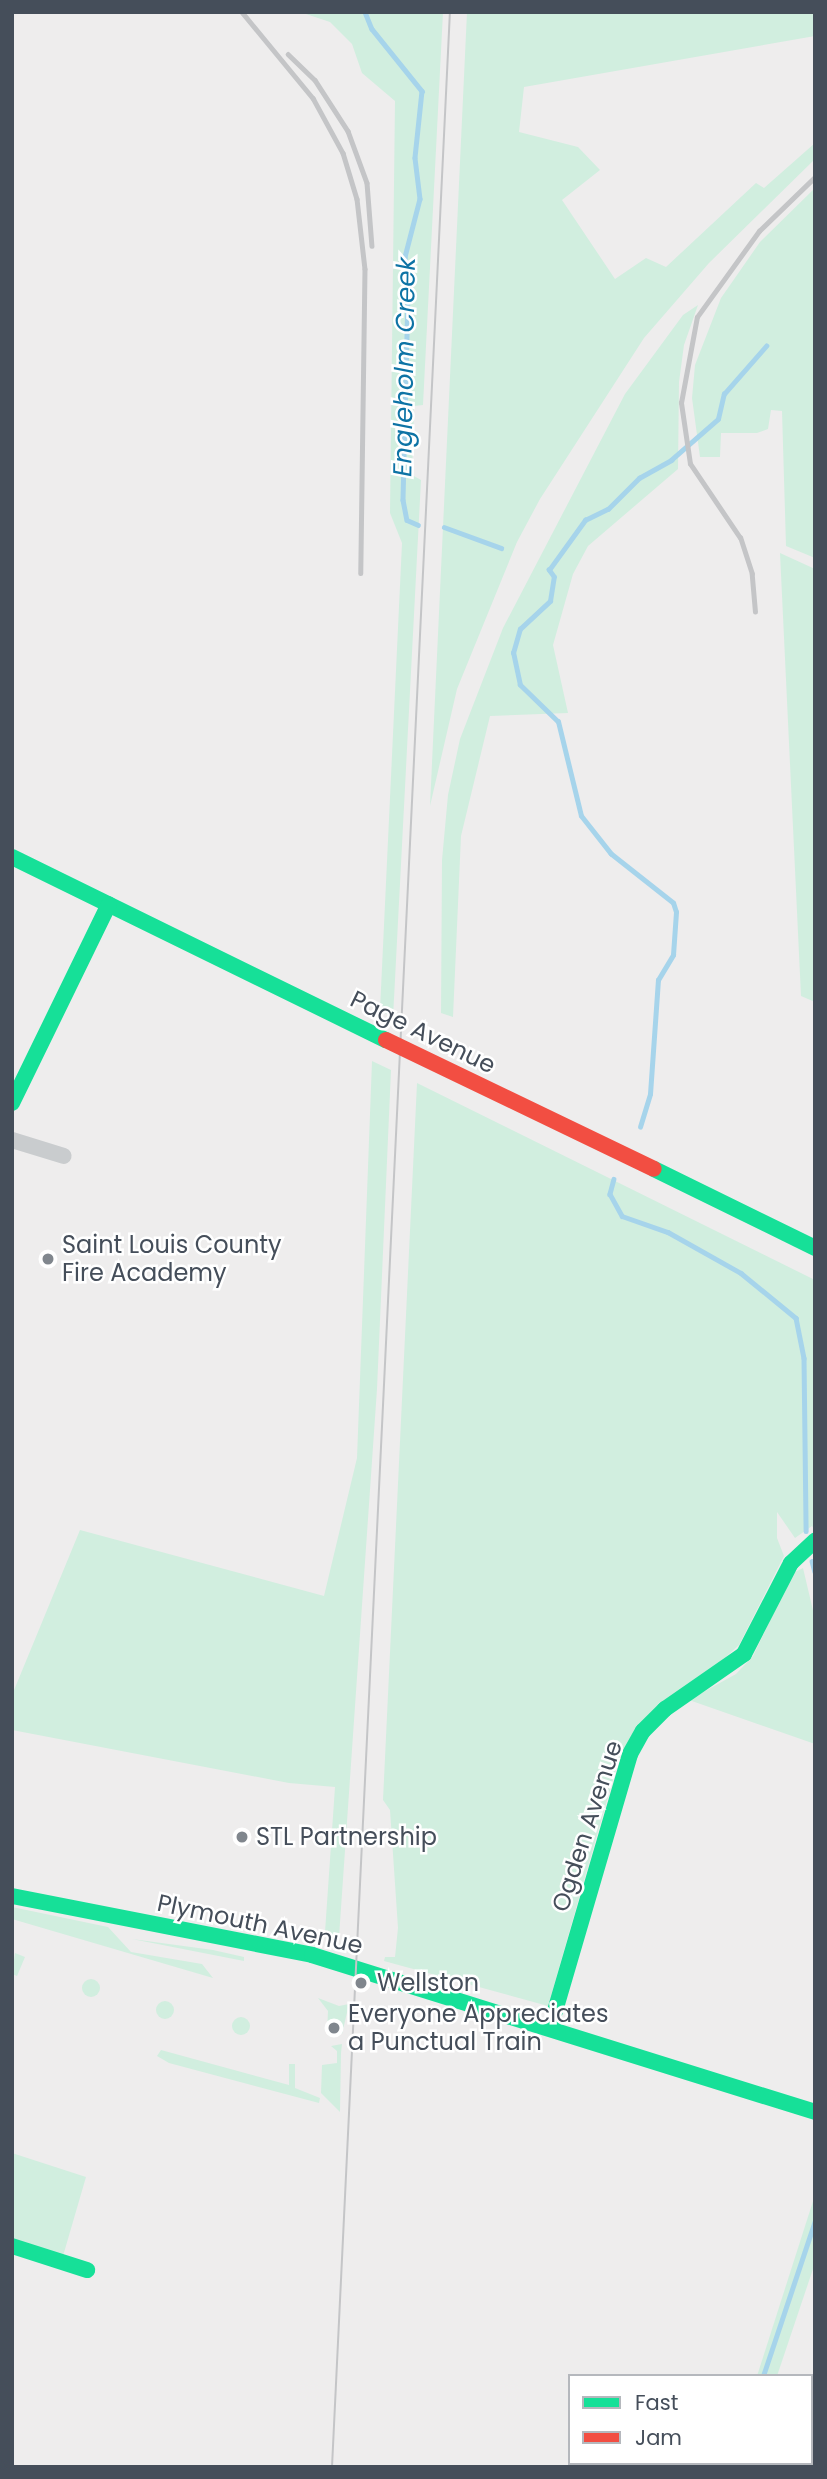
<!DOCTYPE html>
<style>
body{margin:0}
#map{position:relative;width:827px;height:2479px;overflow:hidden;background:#eeeded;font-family:Poppins,sans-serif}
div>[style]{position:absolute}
.green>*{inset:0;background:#d1eedf}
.round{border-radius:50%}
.stream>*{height:4.5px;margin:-2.25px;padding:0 2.25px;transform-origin:2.25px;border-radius:2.25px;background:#a6d4eb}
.street>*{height:16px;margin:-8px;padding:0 8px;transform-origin:8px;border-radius:8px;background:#c9ccce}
.fast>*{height:16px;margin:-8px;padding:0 8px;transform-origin:8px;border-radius:8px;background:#16e098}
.tram>*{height:2px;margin:-1px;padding:0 1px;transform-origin:1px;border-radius:1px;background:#c4c5c7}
.rail>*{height:4.5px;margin:-2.25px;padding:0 2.25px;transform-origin:2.25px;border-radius:2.25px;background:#c4c5c7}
.jam-bridge>*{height:16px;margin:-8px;padding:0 8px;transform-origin:8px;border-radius:8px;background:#f24e42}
.dots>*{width:19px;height:19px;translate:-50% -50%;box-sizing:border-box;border:4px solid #fff;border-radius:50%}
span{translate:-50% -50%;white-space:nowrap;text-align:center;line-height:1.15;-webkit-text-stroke:5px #fff;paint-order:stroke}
.street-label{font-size:24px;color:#454e5a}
.poi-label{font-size:24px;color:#454e5a}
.left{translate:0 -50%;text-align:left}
.water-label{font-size:26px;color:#0d73a5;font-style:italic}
.frame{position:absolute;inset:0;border:14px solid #454e5a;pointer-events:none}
.legend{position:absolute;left:568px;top:2374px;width:245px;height:91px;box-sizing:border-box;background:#fff;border:2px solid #b5b8bd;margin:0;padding:9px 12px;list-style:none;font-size:21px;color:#454e5a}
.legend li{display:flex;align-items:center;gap:14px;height:35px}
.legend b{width:35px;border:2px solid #b5b8bd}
</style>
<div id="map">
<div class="green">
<i style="clip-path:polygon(300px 12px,443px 12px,423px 405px,414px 406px,412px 475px,421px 480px,393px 1018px,380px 1010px,402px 543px,390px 513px,395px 101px,362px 73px,352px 44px,330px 22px)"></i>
<i style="clip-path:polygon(467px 12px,815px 12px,815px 36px,524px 87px,519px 132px,578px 147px,600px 170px,562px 200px,615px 279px,646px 258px,666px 267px,756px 183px,764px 188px,815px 143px,815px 159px,709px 263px,644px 338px,540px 499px,517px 542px,457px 689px,430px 806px)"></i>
<i style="clip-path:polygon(815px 188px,815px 558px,786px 546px,782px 411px,771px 410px,768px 429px,757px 433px,721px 433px,720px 457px,700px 457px,692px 398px,695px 365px,721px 298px,760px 242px)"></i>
<i style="clip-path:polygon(698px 305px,684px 345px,679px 382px,678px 469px,588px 546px,573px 574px,553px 645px,568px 713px,490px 716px,461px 836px,453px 1017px,441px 1013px,442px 860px,448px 795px,460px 739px,503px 628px,625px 394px,683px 315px)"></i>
<i style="clip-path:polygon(780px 553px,815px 569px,815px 1002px,801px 996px)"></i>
<i style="clip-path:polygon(372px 1061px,391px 1070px,377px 1389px,339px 1937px,325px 1932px,335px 1787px,289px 1783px,12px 1730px,12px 1695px,80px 1530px,324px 1596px,357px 1458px)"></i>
<i style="clip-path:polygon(417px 1083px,815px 1280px,815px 1531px,812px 1526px,795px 1538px,777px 1512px,777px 1538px,784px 1556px,739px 1645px,621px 1752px,548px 2006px,384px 1961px,385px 1957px,395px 1957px,398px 1928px,390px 1810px,383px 1800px)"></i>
<i style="clip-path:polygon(803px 1568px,815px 1619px,815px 1744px,689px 1700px,736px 1674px,753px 1656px,793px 1573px)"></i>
<i style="clip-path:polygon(12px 1907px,108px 1927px,131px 1952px,202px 1964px,213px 1978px,12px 1919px)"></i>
<i style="clip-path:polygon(132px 1939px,213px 1950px,244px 1957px,244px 1961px)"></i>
<i style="clip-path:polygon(15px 1953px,25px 1957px,17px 1976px,12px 1974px)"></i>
<i class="round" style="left:82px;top:1979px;width:18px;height:18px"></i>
<i style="clip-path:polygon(318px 1998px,339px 2006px,349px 2004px,342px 2034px,327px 2033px,328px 2011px)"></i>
<i class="round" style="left:156px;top:2001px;width:18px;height:18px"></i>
<i class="round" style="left:232px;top:2017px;width:18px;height:18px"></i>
<i style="clip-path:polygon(342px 2044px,341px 2053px,340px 2112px,321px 2093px,322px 2065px,337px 2063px,337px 2051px,331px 2046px)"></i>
<i style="clip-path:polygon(161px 2050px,289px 2085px,289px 2064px,295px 2064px,295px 2088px,320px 2098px,319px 2103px,169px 2063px,157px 2056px)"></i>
<i style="clip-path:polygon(12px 2153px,86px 2177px,63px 2256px,12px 2238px)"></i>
<i style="clip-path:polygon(815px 2195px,815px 2263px,777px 2376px,757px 2376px)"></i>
</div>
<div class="stream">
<i style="left:365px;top:12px;width:18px;rotate:68deg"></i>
<i style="left:372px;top:29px;width:80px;rotate:51.1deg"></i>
<i style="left:422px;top:91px;width:67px;rotate:96deg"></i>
<i style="left:415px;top:158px;width:41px;rotate:83deg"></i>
<i style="left:420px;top:199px;width:60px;rotate:104.5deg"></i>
<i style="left:405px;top:257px;width:38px;rotate:85deg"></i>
<i style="left:408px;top:295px;width:205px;rotate:91.4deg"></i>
<i style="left:403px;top:500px;width:20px;rotate:79deg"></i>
<i style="left:407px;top:520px;width:12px;rotate:24deg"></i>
<i style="left:444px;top:527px;width:61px;rotate:20.2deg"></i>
<i style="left:640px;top:1127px;width:34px;rotate:-73deg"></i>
<i style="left:650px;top:1094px;width:114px;rotate:-86deg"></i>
<i style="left:658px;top:980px;width:29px;rotate:-59deg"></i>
<i style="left:673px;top:955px;width:43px;rotate:-86deg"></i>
<i style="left:676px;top:912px;width:9px;rotate:-108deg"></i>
<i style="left:673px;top:903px;width:79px;rotate:-141.7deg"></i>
<i style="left:611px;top:854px;width:48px;rotate:-128.3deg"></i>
<i style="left:581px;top:816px;width:97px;rotate:-103.7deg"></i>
<i style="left:558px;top:722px;width:53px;rotate:-135.8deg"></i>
<i style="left:520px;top:685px;width:33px;rotate:-102deg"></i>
<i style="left:513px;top:653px;width:25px;rotate:-74deg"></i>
<i style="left:520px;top:629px;width:41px;rotate:-43deg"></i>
<i style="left:550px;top:601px;width:24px;rotate:-81deg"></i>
<i style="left:554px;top:577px;width:9px;rotate:-126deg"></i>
<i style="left:549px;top:570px;width:62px;rotate:-54.2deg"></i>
<i style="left:585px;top:520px;width:25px;rotate:-26deg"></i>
<i style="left:608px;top:509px;width:44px;rotate:-45deg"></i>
<i style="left:639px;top:478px;width:37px;rotate:-29deg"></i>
<i style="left:671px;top:460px;width:62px;rotate:-41.1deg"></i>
<i style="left:718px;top:419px;width:26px;rotate:-77deg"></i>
<i style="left:724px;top:394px;width:64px;rotate:-48.8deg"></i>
<i style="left:614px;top:1179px;width:16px;rotate:105deg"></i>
<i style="left:610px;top:1194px;width:25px;rotate:61deg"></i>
<i style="left:622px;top:1216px;width:49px;rotate:19.2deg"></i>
<i style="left:668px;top:1232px;width:84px;rotate:29.3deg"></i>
<i style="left:741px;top:1273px;width:71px;rotate:39.3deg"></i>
<i style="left:796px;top:1318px;width:41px;rotate:78.7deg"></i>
<i style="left:804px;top:1358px;width:173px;rotate:89.3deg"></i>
<i style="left:812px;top:1561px;width:11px;rotate:75deg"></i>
<i style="left:763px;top:2376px;width:163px;rotate:-71.5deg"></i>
<i style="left:737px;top:2467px;width:4px;rotate:-63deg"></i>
</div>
<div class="street">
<i style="left:12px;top:1140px;width:54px;rotate:17.1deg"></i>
</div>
<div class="fast">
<i style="left:12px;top:857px;width:416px;rotate:26.1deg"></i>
<i style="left:12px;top:1103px;width:221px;rotate:-64deg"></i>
<i style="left:654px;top:1169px;width:179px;rotate:26.1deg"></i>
<i style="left:12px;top:1896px;width:306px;rotate:11.1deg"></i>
<i style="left:312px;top:1955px;width:527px;rotate:17.33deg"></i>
<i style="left:550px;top:2028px;width:285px;rotate:-73.7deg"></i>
<i style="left:630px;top:1754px;width:26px;rotate:-61deg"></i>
<i style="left:643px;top:1731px;width:31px;rotate:-45deg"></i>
<i style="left:665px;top:1709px;width:96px;rotate:-34.8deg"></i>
<i style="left:744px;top:1654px;width:102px;rotate:-62.7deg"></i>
<i style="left:791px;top:1563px;width:33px;rotate:-43deg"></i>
<i style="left:12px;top:2246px;width:79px;rotate:17.7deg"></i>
</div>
<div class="tram">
<i style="left:332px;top:2467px;width:2458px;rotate:-87.25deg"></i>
</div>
<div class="rail">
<i style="left:242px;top:12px;width:112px;rotate:50.5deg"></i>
<i style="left:313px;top:98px;width:63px;rotate:61.4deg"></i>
<i style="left:343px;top:153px;width:48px;rotate:73.1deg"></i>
<i style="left:357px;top:199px;width:70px;rotate:83.5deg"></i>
<i style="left:365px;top:269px;width:304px;rotate:90.8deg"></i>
<i style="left:288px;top:54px;width:37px;rotate:44deg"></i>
<i style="left:315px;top:80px;width:61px;rotate:57.1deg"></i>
<i style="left:348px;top:131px;width:55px;rotate:69.9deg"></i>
<i style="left:367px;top:183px;width:63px;rotate:85.5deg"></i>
<i style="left:755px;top:612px;width:38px;rotate:-95deg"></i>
<i style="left:752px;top:574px;width:38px;rotate:-108deg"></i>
<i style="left:740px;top:538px;width:89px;rotate:-124deg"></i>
<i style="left:690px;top:464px;width:62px;rotate:-98.4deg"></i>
<i style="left:681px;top:403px;width:87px;rotate:-79.5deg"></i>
<i style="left:697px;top:317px;width:106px;rotate:-54.2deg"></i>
<i style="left:759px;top:231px;width:78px;rotate:-44deg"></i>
</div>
<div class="jam-bridge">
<i style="left:386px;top:1040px;width:297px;rotate:25.7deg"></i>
</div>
<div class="dots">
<i style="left:48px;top:1259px;background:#80868d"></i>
<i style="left:242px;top:1837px;background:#80868d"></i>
<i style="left:361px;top:1983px;background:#80868d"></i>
<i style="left:334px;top:2028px;background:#80868d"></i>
</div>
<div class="street-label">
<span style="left:423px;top:1032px;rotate:26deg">Page Avenue</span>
<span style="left:587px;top:1826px;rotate:-72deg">Ogden Avenue</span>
<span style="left:260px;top:1924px;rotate:12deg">Plymouth Avenue</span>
</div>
<div class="poi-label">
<span class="left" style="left:62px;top:1259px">Saint Louis County<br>Fire Academy</span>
<span class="left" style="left:256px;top:1837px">STL Partnership</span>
<span class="left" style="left:377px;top:1983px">Wellston</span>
<span class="left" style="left:348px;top:2028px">Everyone Appreciates<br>a Punctual Train</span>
</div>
<div class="water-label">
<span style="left:405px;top:367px;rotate:-89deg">Engleholm Creek</span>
</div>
<div class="frame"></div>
<ul class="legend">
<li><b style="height:9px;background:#16e098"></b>Fast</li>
<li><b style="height:9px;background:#f24e42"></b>Jam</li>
</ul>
</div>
